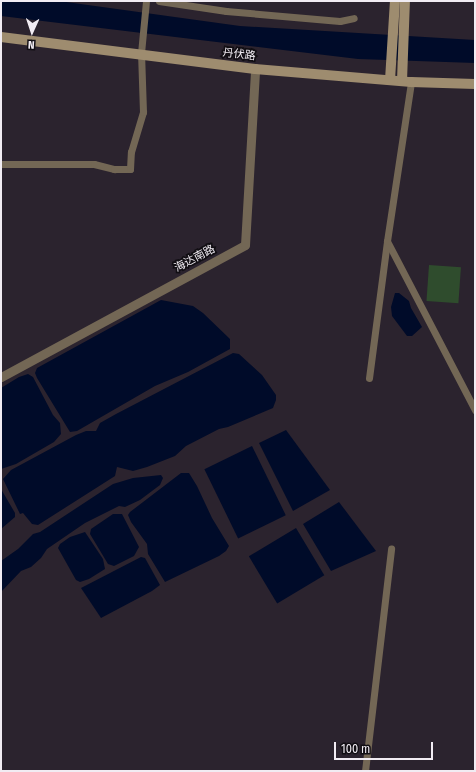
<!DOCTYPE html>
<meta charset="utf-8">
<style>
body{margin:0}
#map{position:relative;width:476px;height:772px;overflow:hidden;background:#2b232e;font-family:"Fira Sans Condensed","Noto Sans SC",sans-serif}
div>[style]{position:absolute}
.green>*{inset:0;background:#2f4c2d;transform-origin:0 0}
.water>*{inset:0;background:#000b29;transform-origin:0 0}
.minor>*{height:7px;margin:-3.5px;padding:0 3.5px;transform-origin:3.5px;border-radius:3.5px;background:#736755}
.tertiary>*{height:9px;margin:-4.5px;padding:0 4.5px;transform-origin:4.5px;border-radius:4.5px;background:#736755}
.secondary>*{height:10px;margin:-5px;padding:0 5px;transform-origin:5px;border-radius:5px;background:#9e8c6f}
span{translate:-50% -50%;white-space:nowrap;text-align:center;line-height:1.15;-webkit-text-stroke:3.5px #110e13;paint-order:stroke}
.street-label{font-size:11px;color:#f1ecf3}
.frame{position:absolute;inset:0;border:2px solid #f1ecf3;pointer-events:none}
.north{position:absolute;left:12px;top:12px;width:40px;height:40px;-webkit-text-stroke:3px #110e13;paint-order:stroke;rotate:183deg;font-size:11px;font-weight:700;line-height:16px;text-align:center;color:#f1ecf3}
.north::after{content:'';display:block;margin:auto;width:14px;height:18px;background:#f1ecf3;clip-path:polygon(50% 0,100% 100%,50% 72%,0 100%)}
.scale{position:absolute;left:334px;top:742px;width:99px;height:18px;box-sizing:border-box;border:2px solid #f1ecf3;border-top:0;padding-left:5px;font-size:12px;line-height:14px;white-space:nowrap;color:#f1ecf3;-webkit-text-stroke:3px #110e13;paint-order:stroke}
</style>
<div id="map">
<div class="green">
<i style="left:429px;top:265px;width:32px;height:36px;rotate:4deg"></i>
</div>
<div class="water">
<i style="clip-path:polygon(1px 1px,59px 1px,240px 26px,475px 40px,475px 63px,358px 59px,1px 16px)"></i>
<i style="clip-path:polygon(395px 293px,399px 293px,409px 301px,411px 308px,422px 327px,412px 336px,407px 336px,392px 316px,391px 307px)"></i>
<i style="clip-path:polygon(161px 300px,193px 306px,203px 313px,230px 339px,230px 349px,188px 372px,155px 386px,77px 431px,70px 432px,37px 378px,35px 373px,37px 368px)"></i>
<i style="clip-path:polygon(233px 353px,239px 354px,262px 375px,276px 395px,276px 400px,273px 408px,228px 427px,219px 429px,186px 446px,175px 456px,147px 467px,133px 471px,117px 467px,115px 476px,38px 525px,32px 524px,23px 513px,20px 514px,3px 479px,11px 470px,76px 435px,86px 431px,96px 431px,100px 423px,116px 414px)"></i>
<i style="clip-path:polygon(28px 374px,33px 377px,53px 415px,60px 423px,61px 434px,54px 442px,16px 464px,1px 469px,1px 388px,19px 377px)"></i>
<i style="clip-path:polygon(286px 430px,330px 490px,293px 511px,259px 443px)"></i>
<i style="left:252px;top:446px;width:77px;height:53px;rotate:64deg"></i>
<i style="clip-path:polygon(181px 473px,189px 473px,197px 486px,212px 518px,229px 546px,226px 551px,219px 556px,165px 582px,148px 554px,147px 544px,131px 522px,128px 515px,130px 512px)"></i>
<i style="clip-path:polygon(161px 475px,163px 478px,160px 485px,140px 500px,125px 507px,119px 506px,85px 523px,47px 549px,41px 558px,31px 567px,21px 571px,1px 592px,1px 561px,18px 549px,33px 534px,40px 532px,113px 484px,133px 478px)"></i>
<i style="clip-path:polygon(1px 489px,15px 513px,15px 517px,1px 529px)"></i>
<i style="clip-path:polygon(339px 502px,376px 551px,331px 571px,303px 524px)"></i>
<i style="clip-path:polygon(113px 514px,122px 514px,139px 547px,134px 556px,114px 566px,108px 564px,90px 534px,91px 529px)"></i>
<i style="left:296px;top:528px;width:55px;height:55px;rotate:59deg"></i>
<i style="clip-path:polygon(85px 532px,103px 559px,105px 569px,89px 579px,80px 582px,76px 580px,58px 548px,60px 544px,70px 537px)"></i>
<i style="clip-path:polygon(141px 557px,145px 558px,160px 585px,152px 591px,101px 618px,81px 588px)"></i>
</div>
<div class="minor">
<i style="left:159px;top:1px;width:68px;rotate:8.5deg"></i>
<i style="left:226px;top:11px;width:114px;rotate:5deg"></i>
<i style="left:340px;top:21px;width:14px;rotate:-12deg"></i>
<i style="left:1px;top:164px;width:93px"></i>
<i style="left:94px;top:164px;width:21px;rotate:14deg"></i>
<i style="left:114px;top:169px;width:16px"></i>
<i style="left:130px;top:169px;width:17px;rotate:-87deg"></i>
<i style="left:131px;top:152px;width:42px;rotate:-73.3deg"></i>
<i style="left:143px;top:112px;width:59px;rotate:-91.9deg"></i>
<i style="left:141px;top:53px;width:52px;rotate:-84.5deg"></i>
<i style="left:387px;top:241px;width:191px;rotate:62.5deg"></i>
<i style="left:369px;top:378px;width:138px;rotate:-82.5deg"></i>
<i style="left:387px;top:241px;width:161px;rotate:-81.4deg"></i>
<i style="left:365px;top:771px;width:224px;rotate:-83.3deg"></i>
</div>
<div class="tertiary">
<i style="left:1px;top:377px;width:277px;rotate:-28.4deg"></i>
<i style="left:245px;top:245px;width:176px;rotate:-86.7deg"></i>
</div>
<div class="secondary">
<i style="left:1px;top:37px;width:256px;rotate:7.2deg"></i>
<i style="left:255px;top:69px;width:157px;rotate:4.8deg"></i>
<i style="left:411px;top:82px;width:64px;rotate:1.8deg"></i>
<i style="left:390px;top:80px;width:79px;rotate:-86.4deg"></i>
<i style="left:402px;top:81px;width:80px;rotate:-87.9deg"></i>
</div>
<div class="street-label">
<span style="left:239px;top:55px;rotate:7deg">丹伏路</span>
<span style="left:195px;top:259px;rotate:-28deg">海达南路</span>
</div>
<div class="frame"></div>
<div class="north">N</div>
<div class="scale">100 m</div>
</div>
